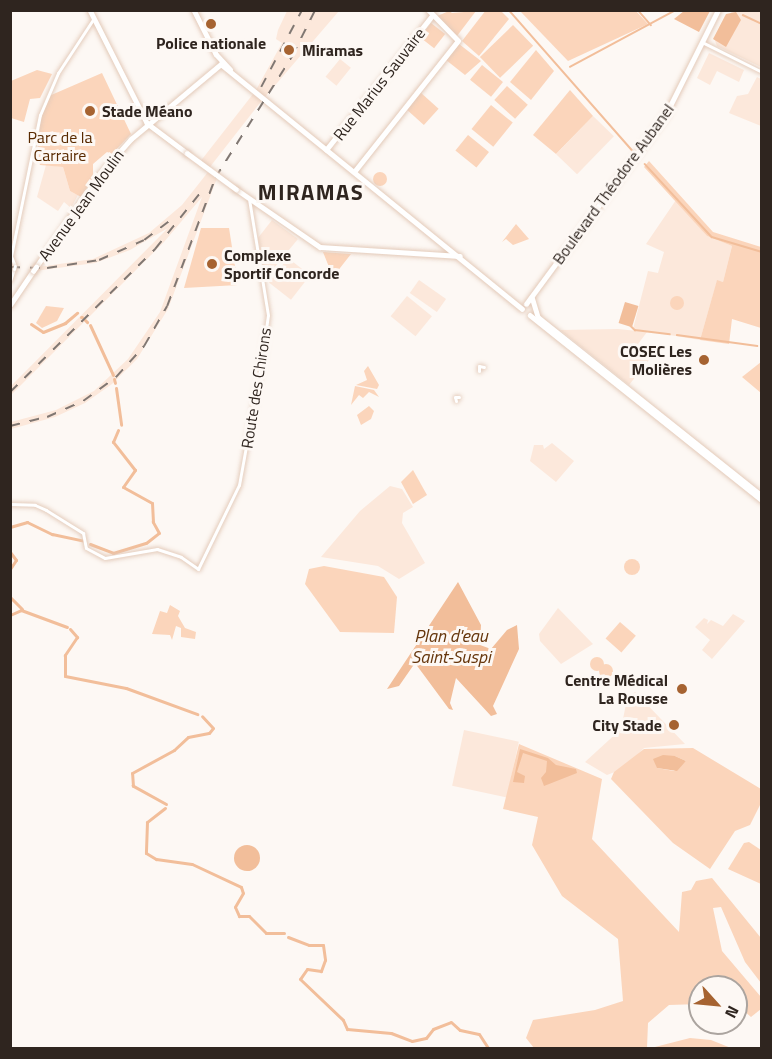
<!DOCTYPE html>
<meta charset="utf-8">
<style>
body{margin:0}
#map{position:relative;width:772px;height:1059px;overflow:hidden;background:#fdf8f4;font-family:"Titillium Web",sans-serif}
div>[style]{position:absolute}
.built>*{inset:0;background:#fce8db;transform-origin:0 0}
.green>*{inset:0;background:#fbd5bb;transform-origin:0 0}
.round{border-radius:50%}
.water>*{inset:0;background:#f2be9a;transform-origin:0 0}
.stream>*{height:1.5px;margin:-0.75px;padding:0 0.75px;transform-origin:0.75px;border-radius:0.75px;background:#f2be9a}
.canal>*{height:3px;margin:-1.5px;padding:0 1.5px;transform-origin:1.5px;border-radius:1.5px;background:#f2be9a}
.roads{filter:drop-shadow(0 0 2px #e3cab9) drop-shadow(0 0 2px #e3cab9)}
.minor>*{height:3px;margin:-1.5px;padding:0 1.5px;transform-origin:1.5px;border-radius:1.5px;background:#fff}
.major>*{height:4.5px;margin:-2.25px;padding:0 2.25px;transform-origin:2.25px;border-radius:2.25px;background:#fff}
.rail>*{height:1.5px;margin-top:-0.75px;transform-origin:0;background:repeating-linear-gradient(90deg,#807772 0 10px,transparent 0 20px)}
.bridges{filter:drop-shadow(0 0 2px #e3cab9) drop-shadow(0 0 2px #e3cab9)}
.minor-bridge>*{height:3px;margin:-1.5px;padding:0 1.5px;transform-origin:1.5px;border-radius:1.5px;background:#fff}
.major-bridge>*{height:4.5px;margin:-2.25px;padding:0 2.25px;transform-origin:2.25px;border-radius:2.25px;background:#fff}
.dots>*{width:16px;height:16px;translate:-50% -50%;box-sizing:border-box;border:3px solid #fdf8f4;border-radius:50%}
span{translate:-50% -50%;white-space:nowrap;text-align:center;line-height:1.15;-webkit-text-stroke:6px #fdf8f4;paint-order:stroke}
.poi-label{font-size:16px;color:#2f251f;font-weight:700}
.left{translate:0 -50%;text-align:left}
.right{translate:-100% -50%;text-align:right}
.street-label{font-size:16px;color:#2f251f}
.park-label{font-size:16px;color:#592a00}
.water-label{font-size:18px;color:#65350b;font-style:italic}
.district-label{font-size:22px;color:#2f251f;font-weight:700;letter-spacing:1.5px}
.frame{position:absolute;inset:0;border:12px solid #2f251f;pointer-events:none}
.north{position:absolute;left:688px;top:975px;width:60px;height:60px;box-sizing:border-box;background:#fdf8f4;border:2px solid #aba49f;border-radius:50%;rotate:117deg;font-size:16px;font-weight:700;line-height:24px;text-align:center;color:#2f251f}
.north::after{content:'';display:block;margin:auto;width:21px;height:27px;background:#a66331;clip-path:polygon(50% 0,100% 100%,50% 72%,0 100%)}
</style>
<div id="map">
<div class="built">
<i style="clip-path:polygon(287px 11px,339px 11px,265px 97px,256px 90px,282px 43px,276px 39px,278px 30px)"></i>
<i style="clip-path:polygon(732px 11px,761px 11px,761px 67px,717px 46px,714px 38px)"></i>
<i style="clip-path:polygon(709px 53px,744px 70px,739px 82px,717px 71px,710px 85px,697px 78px)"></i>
<i style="left:340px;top:59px;width:14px;height:23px;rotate:39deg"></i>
<i style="clip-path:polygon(757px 77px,761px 79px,761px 126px,729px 113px,737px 96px,748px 94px)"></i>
<i style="left:253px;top:94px;width:11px;height:85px;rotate:38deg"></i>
<i style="left:593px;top:116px;width:29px;height:53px;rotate:44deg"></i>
<i style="clip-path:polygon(46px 165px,63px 167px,70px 191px,78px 195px,71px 208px,64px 202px,58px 211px,37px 197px)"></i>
<i style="clip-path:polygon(208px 172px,217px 178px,168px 309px,137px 359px,112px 384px,85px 403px,55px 417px,11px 429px,11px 422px,56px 410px,94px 391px,128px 359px,160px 312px,202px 197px,164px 242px,11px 395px,11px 386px,168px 228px,130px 250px,95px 263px,35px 271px,39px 267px,93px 259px,149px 233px,182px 205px)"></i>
<i style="clip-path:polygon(676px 200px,707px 236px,732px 246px,723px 282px,717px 281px,700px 340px,633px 329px,648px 271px,658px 273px,664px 252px,646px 244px)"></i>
<i style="clip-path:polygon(272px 220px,298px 239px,265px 279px,258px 238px)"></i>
<i style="left:288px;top:258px;width:28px;height:31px;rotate:38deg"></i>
<i style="left:419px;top:280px;width:33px;height:16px;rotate:35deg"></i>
<i style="left:407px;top:296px;width:32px;height:26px;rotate:39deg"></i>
<i style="clip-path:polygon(618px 329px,647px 332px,638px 344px,652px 356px,629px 385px,560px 330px)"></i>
<i style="clip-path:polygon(552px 443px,574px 461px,556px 482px,530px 461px,534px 445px,543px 445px,544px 449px)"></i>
<i style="clip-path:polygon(390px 486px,402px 489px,413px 507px,403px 513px,402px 523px,425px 563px,399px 579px,378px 566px,321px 557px,360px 511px)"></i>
<i style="clip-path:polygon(558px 608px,593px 644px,561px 664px,540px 641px,539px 634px)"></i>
<i style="clip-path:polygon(733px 614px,745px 621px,712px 659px,702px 650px,710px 640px,695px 627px,704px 618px,708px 620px,707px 624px,711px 620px,723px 626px)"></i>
<i style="clip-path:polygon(635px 692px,685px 744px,644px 748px,625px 768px,607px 775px,585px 762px,621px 729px,627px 699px)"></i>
<i style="left:464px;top:730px;width:56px;height:57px;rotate:12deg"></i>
</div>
<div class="green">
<i style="clip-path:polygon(486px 10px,501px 11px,509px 19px,479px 56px,462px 41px)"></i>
<i style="clip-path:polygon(449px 11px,452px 13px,476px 11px,457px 36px,435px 17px)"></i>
<i style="clip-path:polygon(520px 11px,636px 11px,648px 24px,568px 61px)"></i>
<i style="left:431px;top:23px;width:18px;height:18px;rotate:38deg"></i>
<i style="left:513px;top:25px;width:29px;height:46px;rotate:46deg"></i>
<i style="clip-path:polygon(459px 44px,481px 61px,465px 75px,446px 60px)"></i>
<i style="clip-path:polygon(536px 50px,554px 71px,531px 100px,510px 82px)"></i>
<i style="left:482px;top:65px;width:27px;height:19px;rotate:39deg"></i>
<i style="clip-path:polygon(37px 70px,52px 74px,40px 98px,30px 99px,24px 122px,11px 118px,11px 81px)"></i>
<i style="clip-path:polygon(102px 73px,131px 134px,112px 154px,107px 152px,93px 164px,93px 178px,81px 197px,70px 191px,63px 167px,40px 165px,37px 158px,41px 117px,49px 96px)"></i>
<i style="left:507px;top:86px;width:28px;height:19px;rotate:42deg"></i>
<i style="clip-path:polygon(570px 90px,593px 116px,556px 154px,533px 135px)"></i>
<i style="left:420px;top:92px;width:25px;height:22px;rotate:42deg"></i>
<i style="left:491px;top:105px;width:28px;height:31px;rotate:39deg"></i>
<i style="left:468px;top:135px;width:27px;height:20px;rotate:39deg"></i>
<i style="clip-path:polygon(649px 161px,713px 232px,761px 247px,761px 328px,732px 319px,729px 344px,700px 340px,717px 280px,723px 282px,732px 246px,707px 236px,644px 167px)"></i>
<i class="round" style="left:373px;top:172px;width:14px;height:14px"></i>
<i style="clip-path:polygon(516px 224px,529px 239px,513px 245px,506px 239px,502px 242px)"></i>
<i style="clip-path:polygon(201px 228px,229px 228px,238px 285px,184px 288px)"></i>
<i style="clip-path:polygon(323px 252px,350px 254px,351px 254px,333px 277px)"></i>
<i class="round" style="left:670px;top:296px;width:14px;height:14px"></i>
<i style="clip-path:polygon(46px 306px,64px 308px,57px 321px,42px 328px,36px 323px)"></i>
<i style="clip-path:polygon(761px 362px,761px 393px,742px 377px)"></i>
<i style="clip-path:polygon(368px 366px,379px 385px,377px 389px,356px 385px,367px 380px,364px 371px)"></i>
<i style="clip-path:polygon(355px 386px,374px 390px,379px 397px,369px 392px,363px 398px,359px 395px,351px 405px)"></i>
<i style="clip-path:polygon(369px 406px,374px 411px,371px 419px,361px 425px,357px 415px)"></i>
<i style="clip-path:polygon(413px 470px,427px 495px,413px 504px,401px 482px)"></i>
<i class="round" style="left:624px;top:559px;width:16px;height:16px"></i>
<i style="clip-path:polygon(324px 566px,384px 577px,397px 597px,394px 633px,340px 632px,305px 584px,309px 569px)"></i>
<i style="clip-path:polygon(170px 605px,180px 611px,178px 616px,185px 628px,196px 632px,195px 639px,181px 637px,181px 628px,176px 626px,172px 640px,170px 635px,152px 634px,160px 611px,167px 613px)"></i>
<i style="left:620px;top:622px;width:21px;height:22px;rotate:41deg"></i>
<i class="round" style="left:590px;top:657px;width:14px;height:14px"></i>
<i class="round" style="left:599px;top:664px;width:14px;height:14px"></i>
<i style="clip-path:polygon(519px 744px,602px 779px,592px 839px,679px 932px,682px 892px,691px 890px,696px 881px,712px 878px,761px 938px,761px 983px,745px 962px,721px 907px,713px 908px,722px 951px,761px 997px,761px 1009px,751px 1017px,736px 1004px,736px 987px,700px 987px,700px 1004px,669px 1005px,648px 1023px,647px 1048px,534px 1048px,526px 1038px,533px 1020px,595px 1010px,623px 1001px,618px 939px,562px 896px,532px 845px,538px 817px,503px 809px)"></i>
<i style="clip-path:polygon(evenodd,693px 748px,761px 789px,761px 803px,750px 825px,735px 831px,710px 869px,673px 843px,611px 779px,614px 772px,644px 749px,693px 748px,665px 756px,675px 756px,686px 761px,674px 771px,657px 768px,665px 756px)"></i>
<i style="clip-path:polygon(749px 842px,761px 850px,761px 884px,728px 869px,744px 843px)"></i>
<i style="clip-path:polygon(690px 1038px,711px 1040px,731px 1048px,651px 1048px)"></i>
</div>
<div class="water">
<i style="clip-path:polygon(684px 11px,710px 11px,699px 32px,674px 19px)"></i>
<i style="clip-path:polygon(736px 12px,741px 20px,726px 47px,713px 39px,726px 14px)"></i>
<i style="left:625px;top:302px;width:14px;height:22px;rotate:17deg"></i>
<i style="clip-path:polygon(458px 582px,481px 625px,480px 645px,491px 649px,507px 630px,517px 625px,519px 649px,493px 706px,497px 714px,491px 716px,456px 678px,450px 703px,453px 710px,449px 709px,415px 663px,399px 686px,387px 689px)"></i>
<i style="clip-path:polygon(520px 749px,548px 758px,556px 765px,576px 769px,577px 773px,544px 786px,541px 778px,546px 772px,547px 761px,523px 753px,517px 772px,525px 776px,524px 783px,513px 782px)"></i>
<i style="clip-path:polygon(663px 755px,675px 756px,686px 761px,677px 771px,657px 768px,653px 759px)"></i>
<i class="round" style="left:234px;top:845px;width:26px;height:26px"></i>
</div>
<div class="stream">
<i style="left:509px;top:10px;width:188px;rotate:48.7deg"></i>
<i style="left:638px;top:10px;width:20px;rotate:49deg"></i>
<i style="left:743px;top:15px;width:21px;rotate:25deg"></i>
<i style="left:570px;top:67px;width:120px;rotate:-28.3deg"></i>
<i style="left:645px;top:164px;width:99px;rotate:47.5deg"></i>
<i style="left:712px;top:237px;width:52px;rotate:16.7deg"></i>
<i style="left:631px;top:326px;width:6px;rotate:45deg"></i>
<i style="left:635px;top:330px;width:35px;rotate:7deg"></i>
<i style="left:677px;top:335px;width:81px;rotate:7.8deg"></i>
</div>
<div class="canal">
<i style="left:81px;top:317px;width:1px"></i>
<i style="left:85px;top:320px;width:3px;rotate:45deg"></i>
<i style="left:31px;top:324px;width:14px;rotate:34deg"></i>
<i style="left:43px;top:332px;width:24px;rotate:-22deg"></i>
<i style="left:65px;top:323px;width:16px;rotate:-40deg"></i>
<i style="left:90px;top:325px;width:55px;rotate:65.3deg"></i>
<i style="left:114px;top:379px;width:4px;rotate:76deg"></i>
<i style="left:116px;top:388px;width:37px;rotate:82deg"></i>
<i style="left:10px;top:527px;width:18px;rotate:-16deg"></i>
<i style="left:27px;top:522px;width:28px;rotate:26deg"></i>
<i style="left:52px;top:534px;width:33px;rotate:12deg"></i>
<i style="left:90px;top:544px;width:25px;rotate:21deg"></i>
<i style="left:113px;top:553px;width:34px;rotate:-17deg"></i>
<i style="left:146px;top:543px;width:16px;rotate:-38deg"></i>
<i style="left:159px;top:533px;width:13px;rotate:-119deg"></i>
<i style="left:153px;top:522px;width:19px;rotate:-93deg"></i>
<i style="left:152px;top:503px;width:33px;rotate:-151deg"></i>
<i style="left:123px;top:487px;width:21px;rotate:-55deg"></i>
<i style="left:135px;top:470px;width:36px;rotate:-128deg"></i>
<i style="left:113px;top:442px;width:13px;rotate:-67deg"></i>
<i style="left:10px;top:552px;width:10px;rotate:53deg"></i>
<i style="left:16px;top:560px;width:11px;rotate:124deg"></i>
<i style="left:10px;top:597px;width:17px;rotate:45deg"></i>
<i style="left:10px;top:615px;width:12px;rotate:-24deg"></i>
<i style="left:21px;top:610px;width:49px;rotate:20.3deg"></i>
<i style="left:70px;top:629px;width:11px;rotate:49deg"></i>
<i style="left:77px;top:637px;width:22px;rotate:124deg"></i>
<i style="left:65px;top:655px;width:21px;rotate:90deg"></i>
<i style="left:65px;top:676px;width:62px;rotate:11.1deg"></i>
<i style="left:126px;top:688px;width:76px;rotate:20.1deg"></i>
<i style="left:166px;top:804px;width:38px;rotate:-151deg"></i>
<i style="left:133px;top:786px;width:13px;rotate:-94deg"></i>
<i style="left:132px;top:773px;width:48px;rotate:-28.7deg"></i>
<i style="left:174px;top:750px;width:19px;rotate:-43deg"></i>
<i style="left:188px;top:737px;width:21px;rotate:-11deg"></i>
<i style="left:209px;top:733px;width:6px;rotate:-51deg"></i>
<i style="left:213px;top:728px;width:16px;rotate:-133deg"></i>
<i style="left:165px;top:808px;width:23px;rotate:142deg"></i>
<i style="left:147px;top:822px;width:31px;rotate:92deg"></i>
<i style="left:146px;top:853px;width:12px;rotate:31deg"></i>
<i style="left:156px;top:859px;width:36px;rotate:8deg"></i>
<i style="left:192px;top:864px;width:54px;rotate:25.1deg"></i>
<i style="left:241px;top:887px;width:6px;rotate:72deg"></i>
<i style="left:243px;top:893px;width:16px;rotate:120deg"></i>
<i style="left:235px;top:907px;width:10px;rotate:66deg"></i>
<i style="left:239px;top:916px;width:10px"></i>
<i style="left:249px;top:916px;width:24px;rotate:45deg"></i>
<i style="left:266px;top:933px;width:18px"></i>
<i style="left:288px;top:937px;width:22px;rotate:21deg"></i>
<i style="left:309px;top:945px;width:14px"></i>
<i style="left:323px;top:945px;width:15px;rotate:82deg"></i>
<i style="left:325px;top:960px;width:12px;rotate:110deg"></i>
<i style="left:321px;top:971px;width:14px;rotate:-172deg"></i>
<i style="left:307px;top:969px;width:12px;rotate:125deg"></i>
<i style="left:300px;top:979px;width:59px;rotate:43.6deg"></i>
<i style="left:343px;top:1020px;width:10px;rotate:66deg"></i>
<i style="left:347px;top:1029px;width:44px;rotate:5.2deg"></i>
<i style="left:391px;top:1033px;width:22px;rotate:21deg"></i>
<i style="left:412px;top:1041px;width:14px;rotate:-12deg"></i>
<i style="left:426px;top:1038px;width:11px;rotate:-52deg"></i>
<i style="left:433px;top:1029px;width:19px;rotate:-21deg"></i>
<i style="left:451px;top:1022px;width:12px;rotate:42deg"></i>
<i style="left:460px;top:1030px;width:19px;rotate:12deg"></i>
<i style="left:479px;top:1034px;width:17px;rotate:57deg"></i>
</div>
<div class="roads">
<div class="minor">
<i style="left:704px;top:43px;width:65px;rotate:26.6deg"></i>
<i style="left:15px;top:266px;width:11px;rotate:-112deg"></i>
<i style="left:11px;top:256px;width:144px;rotate:-78.4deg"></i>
<i style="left:40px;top:115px;width:46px;rotate:-66.8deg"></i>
<i style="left:58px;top:73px;width:66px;rotate:-56.8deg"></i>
<i style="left:10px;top:281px;width:13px;rotate:-72deg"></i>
<i style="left:479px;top:371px;width:5px;rotate:-90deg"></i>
<i style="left:479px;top:366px;width:5px;rotate:11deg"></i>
<i style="left:456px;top:401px;width:4px;rotate:-104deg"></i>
<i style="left:455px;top:397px;width:4px"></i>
<i style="left:10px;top:504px;width:25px;rotate:2deg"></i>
<i style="left:35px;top:505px;width:12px;rotate:24deg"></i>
<i style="left:46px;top:510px;width:44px;rotate:31.9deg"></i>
<i style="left:83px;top:533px;width:15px;rotate:79deg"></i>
<i style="left:86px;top:548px;width:21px;rotate:28deg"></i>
<i style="left:105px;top:558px;width:53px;rotate:-9.8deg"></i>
<i style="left:157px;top:549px;width:25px;rotate:18deg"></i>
<i style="left:181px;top:557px;width:21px;rotate:35deg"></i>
<i style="left:198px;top:569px;width:93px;rotate:-64deg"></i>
<i style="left:239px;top:485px;width:129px;rotate:-79.7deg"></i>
<i style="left:262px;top:358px;width:43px;rotate:-82.1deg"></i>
<i style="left:268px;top:315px;width:118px;rotate:-99.3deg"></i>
</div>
<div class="major">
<i style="left:90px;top:10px;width:127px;rotate:63.2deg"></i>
<i style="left:147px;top:123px;width:50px;rotate:36.9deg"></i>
<i style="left:194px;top:10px;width:49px;rotate:63.4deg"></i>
<i style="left:216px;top:54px;width:21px;rotate:47deg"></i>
<i style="left:221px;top:64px;width:388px;rotate:39.1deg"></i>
<i style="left:326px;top:150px;width:169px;rotate:-51.7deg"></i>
<i style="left:354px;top:172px;width:167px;rotate:-51.6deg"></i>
<i style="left:458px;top:41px;width:43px;rotate:-134.1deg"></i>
<i style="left:236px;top:189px;width:102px;rotate:34.6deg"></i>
<i style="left:320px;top:247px;width:140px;rotate:3.7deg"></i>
<i style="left:36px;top:267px;width:112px;rotate:-55.6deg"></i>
<i style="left:99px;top:175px;width:48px;rotate:-48.4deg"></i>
<i style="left:131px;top:139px;width:117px;rotate:-39.8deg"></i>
<i style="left:532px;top:297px;width:21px;rotate:73deg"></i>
<i style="left:538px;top:317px;width:287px;rotate:38.6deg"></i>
<i style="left:526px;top:304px;width:236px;rotate:-53.6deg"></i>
<i style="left:666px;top:114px;width:116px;rotate:-63.4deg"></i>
<i style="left:10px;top:305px;width:41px;rotate:-55.9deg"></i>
<i style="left:530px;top:315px;width:297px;rotate:38.6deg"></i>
</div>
</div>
<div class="rail">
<i style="left:261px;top:87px;width:87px;rotate:-62deg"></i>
<i style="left:10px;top:267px;width:37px;rotate:2deg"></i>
<i style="left:47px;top:268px;width:53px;rotate:-8.7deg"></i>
<i style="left:99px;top:260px;width:49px;rotate:-24deg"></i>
<i style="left:144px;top:240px;width:39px;rotate:-37deg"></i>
<i style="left:10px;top:392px;width:204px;rotate:-44.6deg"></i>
<i style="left:155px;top:249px;width:78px;rotate:-51.2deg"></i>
<i style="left:10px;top:426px;width:38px;rotate:-14deg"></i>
<i style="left:47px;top:417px;width:39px;rotate:-24deg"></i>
<i style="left:83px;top:401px;width:41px;rotate:-36deg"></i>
<i style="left:116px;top:377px;width:42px;rotate:-47.9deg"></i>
<i style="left:144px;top:346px;width:46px;rotate:-60.1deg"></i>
<i style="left:167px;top:306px;width:137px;rotate:-69.4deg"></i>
<i style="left:215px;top:178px;width:144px;rotate:-57.7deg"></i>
<i style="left:292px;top:56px;width:51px;rotate:-63.4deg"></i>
</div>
<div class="bridges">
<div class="minor-bridge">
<i style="left:14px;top:269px;width:3px;rotate:-72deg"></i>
</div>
<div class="major-bridge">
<i style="left:187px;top:153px;width:61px;rotate:36.3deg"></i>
<i style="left:33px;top:271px;width:5px;rotate:-53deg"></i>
</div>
</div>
<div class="dots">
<i style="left:211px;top:24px;background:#a66331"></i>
<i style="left:289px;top:50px;background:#a66331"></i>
<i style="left:90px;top:111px;background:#a66331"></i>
<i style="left:212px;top:264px;background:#a66331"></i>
<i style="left:704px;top:360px;background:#a66331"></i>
<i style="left:682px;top:689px;background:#a66331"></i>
<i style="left:674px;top:725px;background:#a66331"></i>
</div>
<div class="poi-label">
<span style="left:211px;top:43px">Police nationale</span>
<span class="left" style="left:302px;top:50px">Miramas</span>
<span class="left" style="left:102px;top:111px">Stade Méano</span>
<span class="left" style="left:224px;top:264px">Complexe<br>Sportif Concorde</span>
<span class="right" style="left:692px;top:360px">COSEC Les<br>Molières</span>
<span class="right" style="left:668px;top:689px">Centre Médical<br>La Rousse</span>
<span class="right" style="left:662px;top:725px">City Stade</span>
</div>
<div class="street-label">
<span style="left:379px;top:84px;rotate:-52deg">Rue Marius Sauvaire</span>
<span style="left:613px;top:184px;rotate:-54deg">Boulevard Théodore Aubanel</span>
<span style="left:81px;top:205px;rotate:-54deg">Avenue Jean Moulin</span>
<span style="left:256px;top:388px;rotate:-81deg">Route des Chirons</span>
</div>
<div class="park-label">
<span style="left:60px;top:146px">Parc de la<br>Carraire</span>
</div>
<div class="water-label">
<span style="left:451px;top:647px">Plan d'eau<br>Saint-Suspi</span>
</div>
<div class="district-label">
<span style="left:311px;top:193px">MIRAMAS</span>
</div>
<div class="frame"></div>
<div class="north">N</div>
</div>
